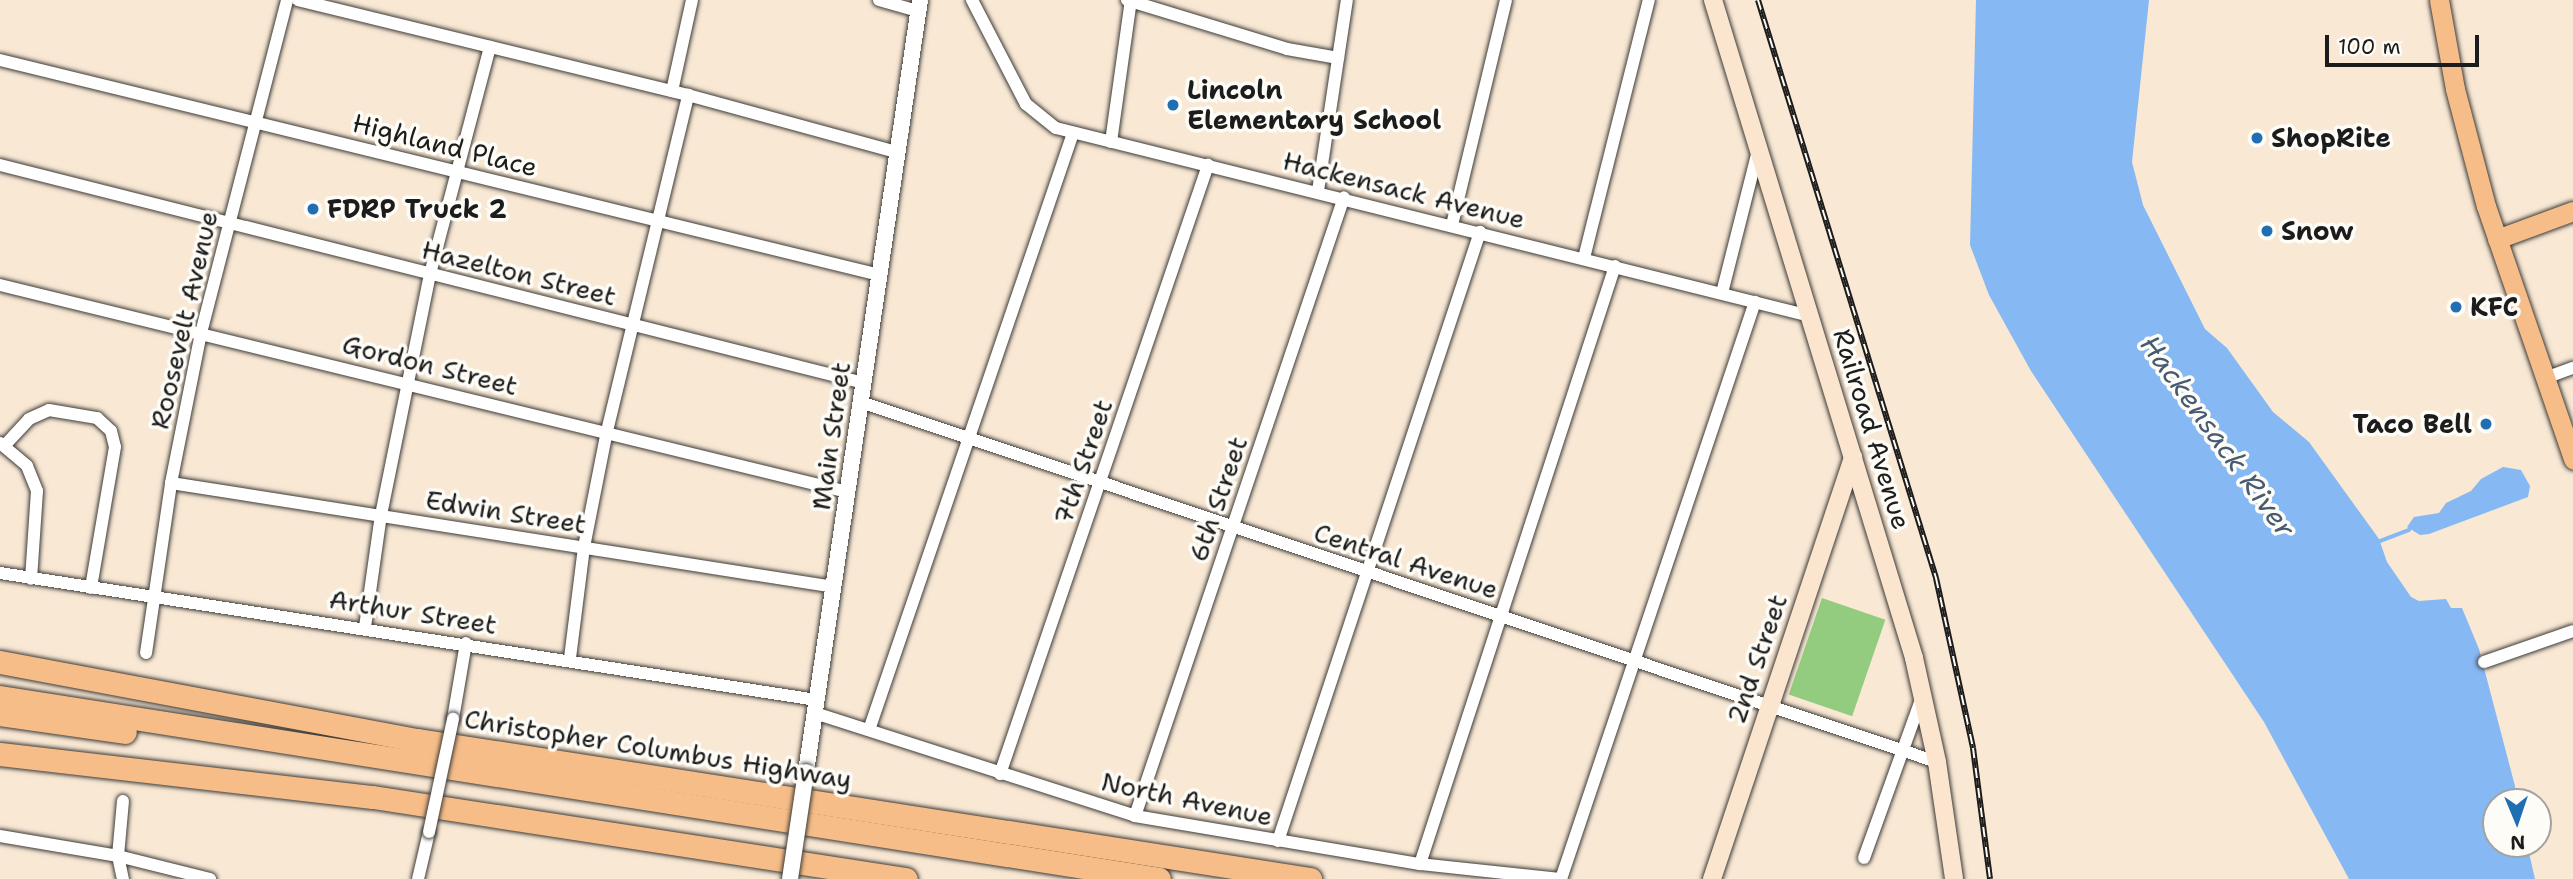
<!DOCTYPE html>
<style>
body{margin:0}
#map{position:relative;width:2573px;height:879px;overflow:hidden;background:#f8e8d4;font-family:"Shantell Sans",sans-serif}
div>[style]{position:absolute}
.green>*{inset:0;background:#93cc7f;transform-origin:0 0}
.water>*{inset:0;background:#86b8f3}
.stream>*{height:3.5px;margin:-1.75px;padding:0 1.75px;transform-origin:1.75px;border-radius:1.75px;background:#86b8f3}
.roads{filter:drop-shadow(0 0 2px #3d3b38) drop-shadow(0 0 2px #3d3b38)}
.minor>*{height:12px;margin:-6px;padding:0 6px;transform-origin:6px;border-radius:6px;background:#fff}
.tertiary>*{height:16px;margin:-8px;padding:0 8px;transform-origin:8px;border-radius:8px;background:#fff}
.secondary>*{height:18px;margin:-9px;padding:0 9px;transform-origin:9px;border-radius:9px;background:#fce5cf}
.primary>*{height:19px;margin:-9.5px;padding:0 9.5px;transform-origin:9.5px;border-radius:9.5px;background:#f7bd88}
.motorway>*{height:23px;margin:-11.5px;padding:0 11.5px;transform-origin:11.5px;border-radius:11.5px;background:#f7bd88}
.rail>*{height:6px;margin-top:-3px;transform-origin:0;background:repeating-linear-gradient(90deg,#fdfcf7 0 10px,#1c1c1c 0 20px);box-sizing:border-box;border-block:2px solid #1c1c1c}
.bridges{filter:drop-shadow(0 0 2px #3d3b38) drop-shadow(0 0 2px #3d3b38)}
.minor-bridge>*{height:12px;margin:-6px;padding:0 6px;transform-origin:6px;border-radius:6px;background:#fff}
.tertiary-bridge>*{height:16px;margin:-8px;padding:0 8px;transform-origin:8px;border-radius:8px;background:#fff}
.dots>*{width:19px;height:19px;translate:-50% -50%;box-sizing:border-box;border:4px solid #fdfcf7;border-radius:50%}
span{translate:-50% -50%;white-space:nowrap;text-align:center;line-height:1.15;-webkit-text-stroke:7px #fdfcf7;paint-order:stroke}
.poi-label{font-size:26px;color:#1c1c1c;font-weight:700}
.left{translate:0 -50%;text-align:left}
.right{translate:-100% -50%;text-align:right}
.street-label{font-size:26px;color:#1c1c1c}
.water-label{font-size:28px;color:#465a72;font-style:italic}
.north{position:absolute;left:2482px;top:788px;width:70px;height:70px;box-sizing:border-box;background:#fdfcf7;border:2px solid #a3a29f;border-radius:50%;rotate:178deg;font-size:19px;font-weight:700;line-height:28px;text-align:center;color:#1c1c1c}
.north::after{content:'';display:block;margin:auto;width:24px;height:32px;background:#1f6fb2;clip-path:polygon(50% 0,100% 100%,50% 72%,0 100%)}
.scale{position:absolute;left:2325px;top:35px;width:154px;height:32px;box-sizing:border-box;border:4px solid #1c1c1c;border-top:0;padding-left:9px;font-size:21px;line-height:24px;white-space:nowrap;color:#1c1c1c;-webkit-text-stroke:5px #fdfcf7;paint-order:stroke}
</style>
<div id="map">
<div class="green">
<i style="left:1822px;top:598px;width:67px;height:102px;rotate:19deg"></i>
</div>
<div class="water">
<i style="clip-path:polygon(1976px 0,2149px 0,2132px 162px,2143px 205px,2205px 329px,2227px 348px,2273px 412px,2309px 442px,2379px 539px,2387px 562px,2411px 597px,2419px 601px,2446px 599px,2451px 608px,2462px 608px,2479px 649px,2515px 786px,2515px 802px,2496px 802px,2496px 844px,2527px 844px,2535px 879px,2349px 879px,2264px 722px,2031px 371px,1989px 295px,1970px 245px)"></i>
<i style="clip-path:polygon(2503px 467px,2521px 470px,2530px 486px,2528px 497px,2429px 534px,2420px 535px,2407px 527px,2414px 517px,2439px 513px,2446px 503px,2471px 491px,2481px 479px)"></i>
</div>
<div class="stream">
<i style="left:2378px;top:542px;width:33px;rotate:-21deg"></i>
</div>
<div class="roads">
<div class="minor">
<i style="left:298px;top:0;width:401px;rotate:13.7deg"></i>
<i style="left:688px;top:95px;width:217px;rotate:15.3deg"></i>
<i style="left:879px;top:0;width:41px;rotate:15.8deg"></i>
<i style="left:972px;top:0;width:117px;rotate:62.6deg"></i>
<i style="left:1026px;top:104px;width:38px;rotate:39deg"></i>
<i style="left:1056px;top:128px;width:777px;rotate:14deg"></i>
<i style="left:1127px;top:0;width:167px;rotate:17deg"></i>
<i style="left:1287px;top:49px;width:52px;rotate:10deg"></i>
<i style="left:0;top:60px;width:905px;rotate:13.74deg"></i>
<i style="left:672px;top:91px;width:93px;rotate:-77.6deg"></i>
<i style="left:1111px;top:142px;width:143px;rotate:-82deg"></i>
<i style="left:0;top:165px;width:891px;rotate:14.16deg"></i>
<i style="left:1318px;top:191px;width:193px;rotate:-81.4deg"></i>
<i style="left:1452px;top:225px;width:231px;rotate:-76.5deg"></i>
<i style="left:1584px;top:258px;width:266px;rotate:-75.9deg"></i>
<i style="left:0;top:285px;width:873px;rotate:13.72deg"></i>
<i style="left:1722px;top:293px;width:146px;rotate:-75.8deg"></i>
<i style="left:2545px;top:378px;width:30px;rotate:-20deg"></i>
<i style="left:861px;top:402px;width:1135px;rotate:18.5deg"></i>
<i style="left:0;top:443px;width:35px;rotate:40deg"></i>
<i style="left:27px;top:466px;width:27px;rotate:68deg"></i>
<i style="left:37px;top:491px;width:88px;rotate:93.9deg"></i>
<i style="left:5px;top:445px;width:35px;rotate:-47deg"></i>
<i style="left:29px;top:419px;width:22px;rotate:-24deg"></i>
<i style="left:49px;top:410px;width:49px;rotate:9.5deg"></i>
<i style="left:97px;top:418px;width:19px;rotate:43deg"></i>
<i style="left:111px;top:431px;width:16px;rotate:76deg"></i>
<i style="left:115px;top:447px;width:143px;rotate:99.7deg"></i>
<i style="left:171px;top:483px;width:671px;rotate:8.91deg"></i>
<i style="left:0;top:573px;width:827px;rotate:8.84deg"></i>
<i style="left:365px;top:627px;width:113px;rotate:-81.9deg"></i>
<i style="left:381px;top:515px;width:246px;rotate:-78.5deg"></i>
<i style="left:430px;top:274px;width:235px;rotate:-75.2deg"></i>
<i style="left:146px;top:653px;width:172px;rotate:-81.6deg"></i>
<i style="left:171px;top:483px;width:153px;rotate:-78.7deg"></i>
<i style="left:201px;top:333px;width:344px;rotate:-75.5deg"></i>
<i style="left:570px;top:658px;width:112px;rotate:-82.8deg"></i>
<i style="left:584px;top:547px;width:118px;rotate:-78.8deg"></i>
<i style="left:607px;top:431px;width:346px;rotate:-76.4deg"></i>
<i style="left:2484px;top:662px;width:94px;rotate:-19.2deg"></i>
<i style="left:815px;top:713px;width:336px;rotate:17.8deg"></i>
<i style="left:1135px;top:816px;width:289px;rotate:9.6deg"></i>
<i style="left:1420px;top:864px;width:142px;rotate:6.1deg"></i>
<i style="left:453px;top:719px;width:77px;rotate:-80.3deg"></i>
<i style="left:869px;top:730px;width:631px;rotate:-71.13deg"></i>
<i style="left:1000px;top:774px;width:644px;rotate:-71.14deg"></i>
<i style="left:123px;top:801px;width:55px;rotate:95.2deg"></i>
<i style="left:118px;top:856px;width:24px;rotate:78deg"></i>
<i style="left:1135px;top:816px;width:653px;rotate:-71.34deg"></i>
<i style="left:0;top:836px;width:120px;rotate:9.6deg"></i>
<i style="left:118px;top:856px;width:95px;rotate:14deg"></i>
<i style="left:1278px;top:841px;width:642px;rotate:-71.65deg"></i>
<i style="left:1864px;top:858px;width:171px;rotate:-70.2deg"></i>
<i style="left:1420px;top:864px;width:629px;rotate:-71.94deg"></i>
<i style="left:418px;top:879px;width:48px;rotate:-76.8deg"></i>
<i style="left:1561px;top:879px;width:609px;rotate:-71.42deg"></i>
</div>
<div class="tertiary">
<i style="left:806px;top:772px;width:780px;rotate:-81.6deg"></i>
</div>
<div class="secondary">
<i style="left:1713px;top:0;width:688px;rotate:73.01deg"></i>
<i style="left:1914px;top:658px;width:107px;rotate:77.5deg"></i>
<i style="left:1937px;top:762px;width:118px;rotate:81.7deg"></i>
<i style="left:1712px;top:879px;width:445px;rotate:-71.5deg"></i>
</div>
<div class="primary">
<i style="left:2439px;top:0;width:90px;rotate:79.8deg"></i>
<i style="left:2455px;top:89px;width:121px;rotate:75.2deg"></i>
<i style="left:2486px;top:206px;width:268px;rotate:71deg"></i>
<i style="left:2497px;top:239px;width:81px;rotate:-20.2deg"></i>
</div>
<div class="motorway">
<i style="left:0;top:662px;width:425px;rotate:10.6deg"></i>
<i style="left:418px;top:740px;width:903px;rotate:8.86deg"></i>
<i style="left:0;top:697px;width:1173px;rotate:8.92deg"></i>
<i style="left:0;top:714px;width:126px;rotate:8.2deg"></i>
<i style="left:0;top:754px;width:375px;rotate:6.6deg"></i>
<i style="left:373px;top:797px;width:539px;rotate:8.75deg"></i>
</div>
</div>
<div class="rail">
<i style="left:1758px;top:0;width:605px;rotate:72.88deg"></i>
<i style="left:1936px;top:578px;width:174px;rotate:77.7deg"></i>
<i style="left:1973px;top:748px;width:132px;rotate:82.6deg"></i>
</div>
<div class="bridges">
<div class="minor-bridge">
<i style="left:429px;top:832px;width:116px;rotate:-78deg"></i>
</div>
<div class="tertiary-bridge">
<i style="left:790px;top:879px;width:108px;rotate:-81.5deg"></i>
</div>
</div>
<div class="dots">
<i style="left:1173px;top:105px;background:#1f6fb2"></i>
<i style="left:2257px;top:138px;background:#1f6fb2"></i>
<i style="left:313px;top:209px;background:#1f6fb2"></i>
<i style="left:2267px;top:231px;background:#1f6fb2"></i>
<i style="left:2456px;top:307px;background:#1f6fb2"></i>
<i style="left:2486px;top:424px;background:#1f6fb2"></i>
</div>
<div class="poi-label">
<span class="left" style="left:1187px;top:105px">Lincoln<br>Elementary School</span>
<span class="left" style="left:2271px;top:138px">ShopRite</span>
<span class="left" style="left:327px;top:209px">FDRP Truck 2</span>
<span class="left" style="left:2281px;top:231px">Snow</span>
<span class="left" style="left:2470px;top:307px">KFC</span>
<span class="right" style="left:2472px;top:424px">Taco Bell</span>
</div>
<div class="street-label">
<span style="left:445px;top:145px;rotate:14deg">Highland Place</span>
<span style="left:1404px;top:190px;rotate:14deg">Hackensack Avenue</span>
<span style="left:519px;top:273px;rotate:14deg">Hazelton Street</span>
<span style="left:184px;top:320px;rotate:-77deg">Roosevelt Avenue</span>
<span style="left:430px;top:365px;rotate:14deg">Gordon Street</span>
<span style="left:1872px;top:429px;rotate:73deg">Railroad Avenue</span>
<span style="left:831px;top:436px;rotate:-82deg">Main Street</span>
<span style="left:1083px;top:462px;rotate:-71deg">7th Street</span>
<span style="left:1218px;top:499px;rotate:-71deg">6th Street</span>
<span style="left:506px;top:512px;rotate:9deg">Edwin Street</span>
<span style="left:1406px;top:561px;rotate:18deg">Central Avenue</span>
<span style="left:413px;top:612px;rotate:9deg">Arthur Street</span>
<span style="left:1757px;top:659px;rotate:-71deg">2nd Street</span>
<span style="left:658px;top:749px;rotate:9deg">Christopher Columbus Highway</span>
<span style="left:1187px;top:799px;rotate:12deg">North Avenue</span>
</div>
<div class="water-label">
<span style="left:2218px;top:436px;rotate:54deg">Hackensack River</span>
</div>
<div class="north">N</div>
<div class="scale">100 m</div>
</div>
